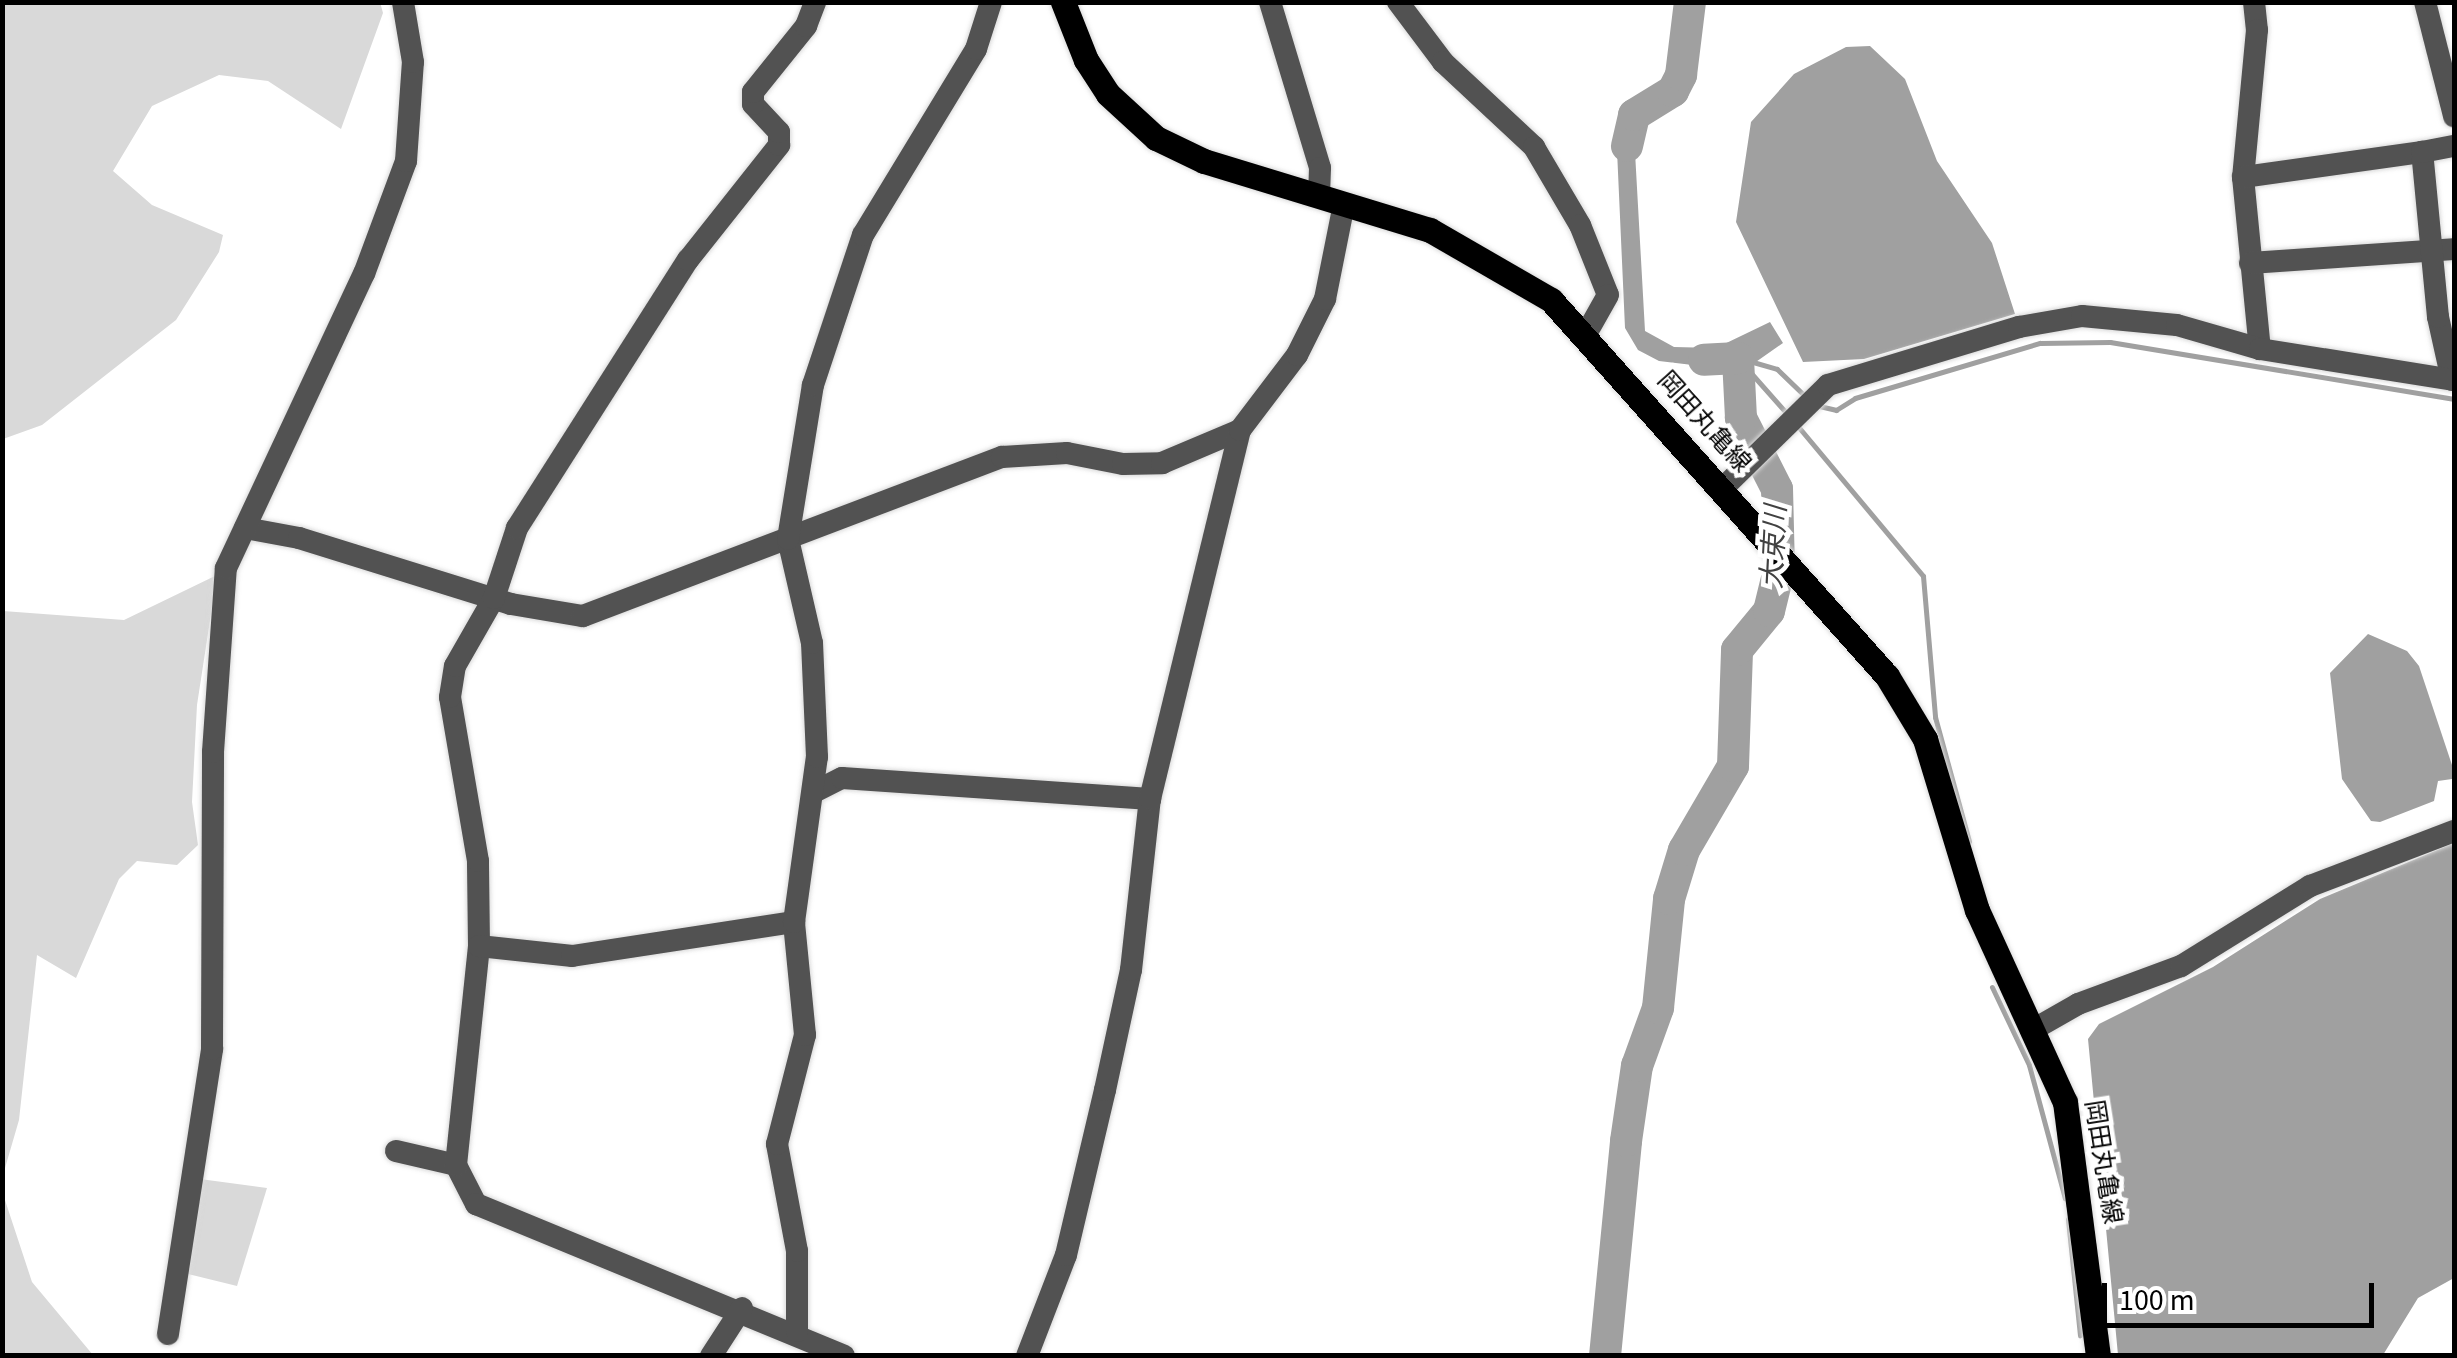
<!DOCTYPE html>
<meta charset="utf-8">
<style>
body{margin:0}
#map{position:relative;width:2457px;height:1358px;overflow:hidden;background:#fff;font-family:"Source Sans 3","Noto Sans JP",sans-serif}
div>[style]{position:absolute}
.green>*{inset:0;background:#d9d9d9}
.water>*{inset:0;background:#a0a0a0}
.stream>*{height:5px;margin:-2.5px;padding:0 2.5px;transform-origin:2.5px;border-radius:2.5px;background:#a0a0a0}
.river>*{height:32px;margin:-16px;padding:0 16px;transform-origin:16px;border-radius:16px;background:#a0a0a0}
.roads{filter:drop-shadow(0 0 2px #dbdbdb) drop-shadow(0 0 2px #dbdbdb)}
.minor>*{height:22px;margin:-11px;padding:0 11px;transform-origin:11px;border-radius:11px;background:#525252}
.major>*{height:25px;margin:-12.5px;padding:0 12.5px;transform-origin:12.5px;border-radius:12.5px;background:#000}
span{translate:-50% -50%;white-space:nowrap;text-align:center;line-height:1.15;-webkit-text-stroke:9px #fff;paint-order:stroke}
.street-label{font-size:25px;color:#000}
.water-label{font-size:28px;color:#414141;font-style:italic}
.frame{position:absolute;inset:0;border:5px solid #000;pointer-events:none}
.scale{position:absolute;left:2102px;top:1283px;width:272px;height:45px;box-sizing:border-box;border:5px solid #000;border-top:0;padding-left:12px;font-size:30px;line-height:35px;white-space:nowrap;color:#000;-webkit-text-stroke:8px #fff;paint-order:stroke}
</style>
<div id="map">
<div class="green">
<i style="clip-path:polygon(380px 2px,383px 13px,341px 129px,268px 81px,219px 75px,152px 106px,113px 171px,152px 205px,223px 235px,219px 252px,176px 320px,42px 425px,3px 439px,3px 3px)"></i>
<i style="clip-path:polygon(217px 575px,197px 705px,192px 802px,198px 845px,177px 865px,137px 861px,119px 879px,76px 978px,37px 955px,19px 1120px,3px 1175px,3px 611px,124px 620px)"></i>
<i style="clip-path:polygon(200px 1179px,267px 1188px,237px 1286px,180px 1272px)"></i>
<i style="clip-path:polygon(2px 1191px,32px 1282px,93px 1355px,3px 1355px)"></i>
</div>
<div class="water">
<i style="clip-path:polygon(1870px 46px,1905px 79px,1937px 161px,1992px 243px,2015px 314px,1864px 359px,1803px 362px,1736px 222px,1751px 122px,1794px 74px,1846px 47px)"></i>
<i style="clip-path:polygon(1638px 99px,1646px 113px,1634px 134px,1645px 331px,1674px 347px,1716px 348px,1770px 322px,1783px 343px,1743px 371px,1659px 361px,1638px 350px,1625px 328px,1616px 128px)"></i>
<i style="clip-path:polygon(2368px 634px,2407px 651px,2419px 666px,2454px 771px,2452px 779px,2438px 781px,2434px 801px,2380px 822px,2371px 821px,2342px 779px,2330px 673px)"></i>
<i style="clip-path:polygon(2454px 843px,2454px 1278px,2418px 1298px,2383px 1355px,2118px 1355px,2088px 1039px,2099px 1024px,2213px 967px,2320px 899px)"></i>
</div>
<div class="stream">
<i style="left:1746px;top:360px;width:32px;rotate:16deg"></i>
<i style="left:1777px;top:369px;width:42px;rotate:44deg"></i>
<i style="left:1743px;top:364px;width:69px;rotate:48.5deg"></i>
<i style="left:1815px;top:405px;width:22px;rotate:13deg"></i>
<i style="left:1836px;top:410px;width:22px;rotate:-32deg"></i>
<i style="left:1855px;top:398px;width:193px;rotate:-16.6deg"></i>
<i style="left:2040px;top:343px;width:70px;rotate:-0.8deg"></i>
<i style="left:2110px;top:342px;width:349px;rotate:9.4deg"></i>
<i style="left:1796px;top:424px;width:198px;rotate:50.1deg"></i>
<i style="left:1923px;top:576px;width:142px;rotate:85.1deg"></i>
<i style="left:1935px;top:717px;width:129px;rotate:74.7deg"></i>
<i style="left:1992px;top:987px;width:86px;rotate:64.6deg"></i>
<i style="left:2029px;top:1065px;width:138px;rotate:74.9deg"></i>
<i style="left:2068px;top:1219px;width:117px;rotate:84.1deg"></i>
</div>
<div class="river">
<i style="left:1627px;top:146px;width:32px;rotate:-77deg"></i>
<i style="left:1634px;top:115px;width:46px;rotate:-31.6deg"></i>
<i style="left:1673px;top:91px;width:18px;rotate:-63deg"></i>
<i style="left:1681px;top:75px;width:74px;rotate:-83deg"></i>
<i style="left:1605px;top:1356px;width:216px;rotate:-84.4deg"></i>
<i style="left:1626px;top:1141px;width:76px;rotate:-81.7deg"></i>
<i style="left:1637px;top:1066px;width:62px;rotate:-70.1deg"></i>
<i style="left:1658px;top:1008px;width:110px;rotate:-84.2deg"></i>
<i style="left:1669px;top:899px;width:51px;rotate:-73deg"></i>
<i style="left:1684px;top:850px;width:97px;rotate:-59.7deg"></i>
<i style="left:1733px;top:766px;width:116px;rotate:-88deg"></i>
<i style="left:1737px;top:650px;width:50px;rotate:-50.6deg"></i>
<i style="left:1769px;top:611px;width:42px;rotate:-76.3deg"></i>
<i style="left:1779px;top:570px;width:81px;rotate:-91.4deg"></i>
<i style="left:1777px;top:489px;width:80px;rotate:-116.9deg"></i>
<i style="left:1741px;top:418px;width:60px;rotate:-92.9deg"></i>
<i style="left:1738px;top:358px;width:34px;rotate:177deg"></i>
</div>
<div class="roads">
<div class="minor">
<i style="left:1270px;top:2px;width:173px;rotate:73.2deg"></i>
<i style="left:1320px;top:168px;width:26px;rotate:92deg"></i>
<i style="left:1398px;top:2px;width:75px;rotate:53.1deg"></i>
<i style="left:1443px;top:62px;width:125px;rotate:43deg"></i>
<i style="left:1534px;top:147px;width:91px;rotate:59.5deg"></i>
<i style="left:1580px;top:225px;width:75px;rotate:68.2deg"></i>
<i style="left:1608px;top:295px;width:47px;rotate:119.3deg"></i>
<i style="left:2254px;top:2px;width:28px;rotate:84deg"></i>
<i style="left:2257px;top:30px;width:148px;rotate:95.4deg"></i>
<i style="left:2243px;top:177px;width:173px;rotate:84.4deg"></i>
<i style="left:2425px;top:2px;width:118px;rotate:75.7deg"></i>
<i style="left:2243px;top:177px;width:181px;rotate:-8deg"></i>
<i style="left:2250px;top:263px;width:204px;rotate:-3.9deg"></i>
<i style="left:2452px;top:380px;width:65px;rotate:-102.5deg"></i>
<i style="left:2438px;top:317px;width:166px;rotate:-95.5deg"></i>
<i style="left:2422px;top:152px;width:33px;rotate:-11deg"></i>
<i style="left:1723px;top:488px;width:147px;rotate:-44.4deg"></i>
<i style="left:1828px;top:385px;width:200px;rotate:-16.9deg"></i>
<i style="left:2019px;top:327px;width:64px;rotate:-9.9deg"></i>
<i style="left:2082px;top:316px;width:95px;rotate:5.4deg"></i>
<i style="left:2177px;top:325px;width:86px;rotate:16.1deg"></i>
<i style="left:2260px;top:349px;width:196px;rotate:9.1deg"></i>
<i style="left:245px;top:528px;width:55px;rotate:10.5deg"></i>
<i style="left:299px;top:538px;width:222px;rotate:17.3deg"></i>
<i style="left:511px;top:604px;width:73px;rotate:9.5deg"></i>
<i style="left:583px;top:616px;width:448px;rotate:-20.8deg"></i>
<i style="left:1002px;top:457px;width:65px;rotate:-3.5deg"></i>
<i style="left:1067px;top:453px;width:57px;rotate:11.1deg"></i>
<i style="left:1123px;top:464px;width:39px;rotate:-1deg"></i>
<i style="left:1162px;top:463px;width:85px;rotate:-22.9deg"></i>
<i style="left:814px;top:792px;width:31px;rotate:-27deg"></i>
<i style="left:842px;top:778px;width:309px;rotate:3.9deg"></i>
<i style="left:479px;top:946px;width:85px;rotate:-90.7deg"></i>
<i style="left:478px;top:861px;width:166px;rotate:-99.7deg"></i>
<i style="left:450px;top:697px;width:31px;rotate:-81deg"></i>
<i style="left:455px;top:666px;width:78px;rotate:-60.2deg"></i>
<i style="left:494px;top:598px;width:74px;rotate:-71.8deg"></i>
<i style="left:517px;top:528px;width:318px;rotate:-57.5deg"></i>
<i style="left:688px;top:260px;width:147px;rotate:-51.6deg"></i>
<i style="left:779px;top:145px;width:13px;rotate:-90deg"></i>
<i style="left:779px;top:132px;width:38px;rotate:-133deg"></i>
<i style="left:753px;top:104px;width:12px;rotate:-90deg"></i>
<i style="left:753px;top:92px;width:85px;rotate:-51.2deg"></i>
<i style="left:806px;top:26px;width:26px;rotate:-69deg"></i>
<i style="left:2036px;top:1028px;width:48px;rotate:-29.7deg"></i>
<i style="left:2078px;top:1004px;width:110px;rotate:-20.3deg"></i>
<i style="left:2181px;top:966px;width:152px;rotate:-31.8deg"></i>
<i style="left:2310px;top:886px;width:154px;rotate:-20.9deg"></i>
<i style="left:396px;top:1151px;width:62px;rotate:13.1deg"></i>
<i style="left:456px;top:1165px;width:44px;rotate:62.9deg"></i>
<i style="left:476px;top:1204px;width:398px;rotate:22.4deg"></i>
<i style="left:456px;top:1165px;width:220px;rotate:-84deg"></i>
<i style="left:479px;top:946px;width:94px;rotate:6.1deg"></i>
<i style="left:572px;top:956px;width:225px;rotate:-8.7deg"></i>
<i style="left:797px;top:1331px;width:80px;rotate:-90deg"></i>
<i style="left:797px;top:1251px;width:109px;rotate:-100.6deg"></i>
<i style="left:777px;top:1144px;width:113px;rotate:-75.6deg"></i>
<i style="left:805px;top:1035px;width:114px;rotate:-95.6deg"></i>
<i style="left:794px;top:922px;width:167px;rotate:-82.1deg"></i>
<i style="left:817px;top:757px;width:114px;rotate:-92.5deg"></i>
<i style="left:812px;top:643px;width:107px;rotate:-103deg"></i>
<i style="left:788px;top:539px;width:156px;rotate:-80.8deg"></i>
<i style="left:813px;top:385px;width:158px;rotate:-71.6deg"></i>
<i style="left:863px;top:235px;width:218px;rotate:-58.7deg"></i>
<i style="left:976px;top:49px;width:49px;rotate:-72.3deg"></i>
<i style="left:168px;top:1334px;width:288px;rotate:-81.2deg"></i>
<i style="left:212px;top:1049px;width:297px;rotate:-89.8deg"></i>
<i style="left:213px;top:752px;width:184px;rotate:-86deg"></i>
<i style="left:226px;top:568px;width:325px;rotate:-64.9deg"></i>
<i style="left:364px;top:274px;width:121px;rotate:-69.6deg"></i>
<i style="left:406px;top:161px;width:99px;rotate:-86deg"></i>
<i style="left:413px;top:62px;width:61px;rotate:-99.5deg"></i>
<i style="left:711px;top:1356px;width:57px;rotate:-57.1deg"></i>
<i style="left:1027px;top:1356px;width:108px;rotate:-68.9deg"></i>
<i style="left:1066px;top:1255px;width:170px;rotate:-76.7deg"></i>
<i style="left:1105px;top:1090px;width:123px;rotate:-77.8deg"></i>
<i style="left:1131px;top:970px;width:172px;rotate:-83.7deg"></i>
<i style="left:1150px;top:799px;width:380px;rotate:-76.3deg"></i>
<i style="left:1240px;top:430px;width:94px;rotate:-52.8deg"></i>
<i style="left:1297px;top:355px;width:63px;rotate:-63.4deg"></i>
<i style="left:1325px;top:299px;width:97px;rotate:-78.7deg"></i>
</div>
<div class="major">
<i style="left:1063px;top:2px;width:62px;rotate:68.4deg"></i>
<i style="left:1086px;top:60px;width:40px;rotate:57.1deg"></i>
<i style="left:1108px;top:94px;width:65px;rotate:42.5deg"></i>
<i style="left:1156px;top:138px;width:53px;rotate:25.6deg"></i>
<i style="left:1204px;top:161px;width:236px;rotate:17deg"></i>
<i style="left:1430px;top:230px;width:140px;rotate:30deg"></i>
<i style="left:1551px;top:300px;width:504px;rotate:48.22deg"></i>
<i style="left:1887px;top:676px;width:74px;rotate:58.9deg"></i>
<i style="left:1925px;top:739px;width:179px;rotate:73.1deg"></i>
<i style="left:1977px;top:910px;width:211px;rotate:65.4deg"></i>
<i style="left:2065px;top:1102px;width:256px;rotate:82.6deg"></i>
</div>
</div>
<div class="street-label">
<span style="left:1704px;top:422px;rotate:48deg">岡田丸亀線</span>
<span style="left:2103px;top:1162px;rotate:81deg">岡田丸亀線</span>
</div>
<div class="water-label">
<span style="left:1774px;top:547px;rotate:-87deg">大束川</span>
</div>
<div class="frame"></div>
<div class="scale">100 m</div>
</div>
